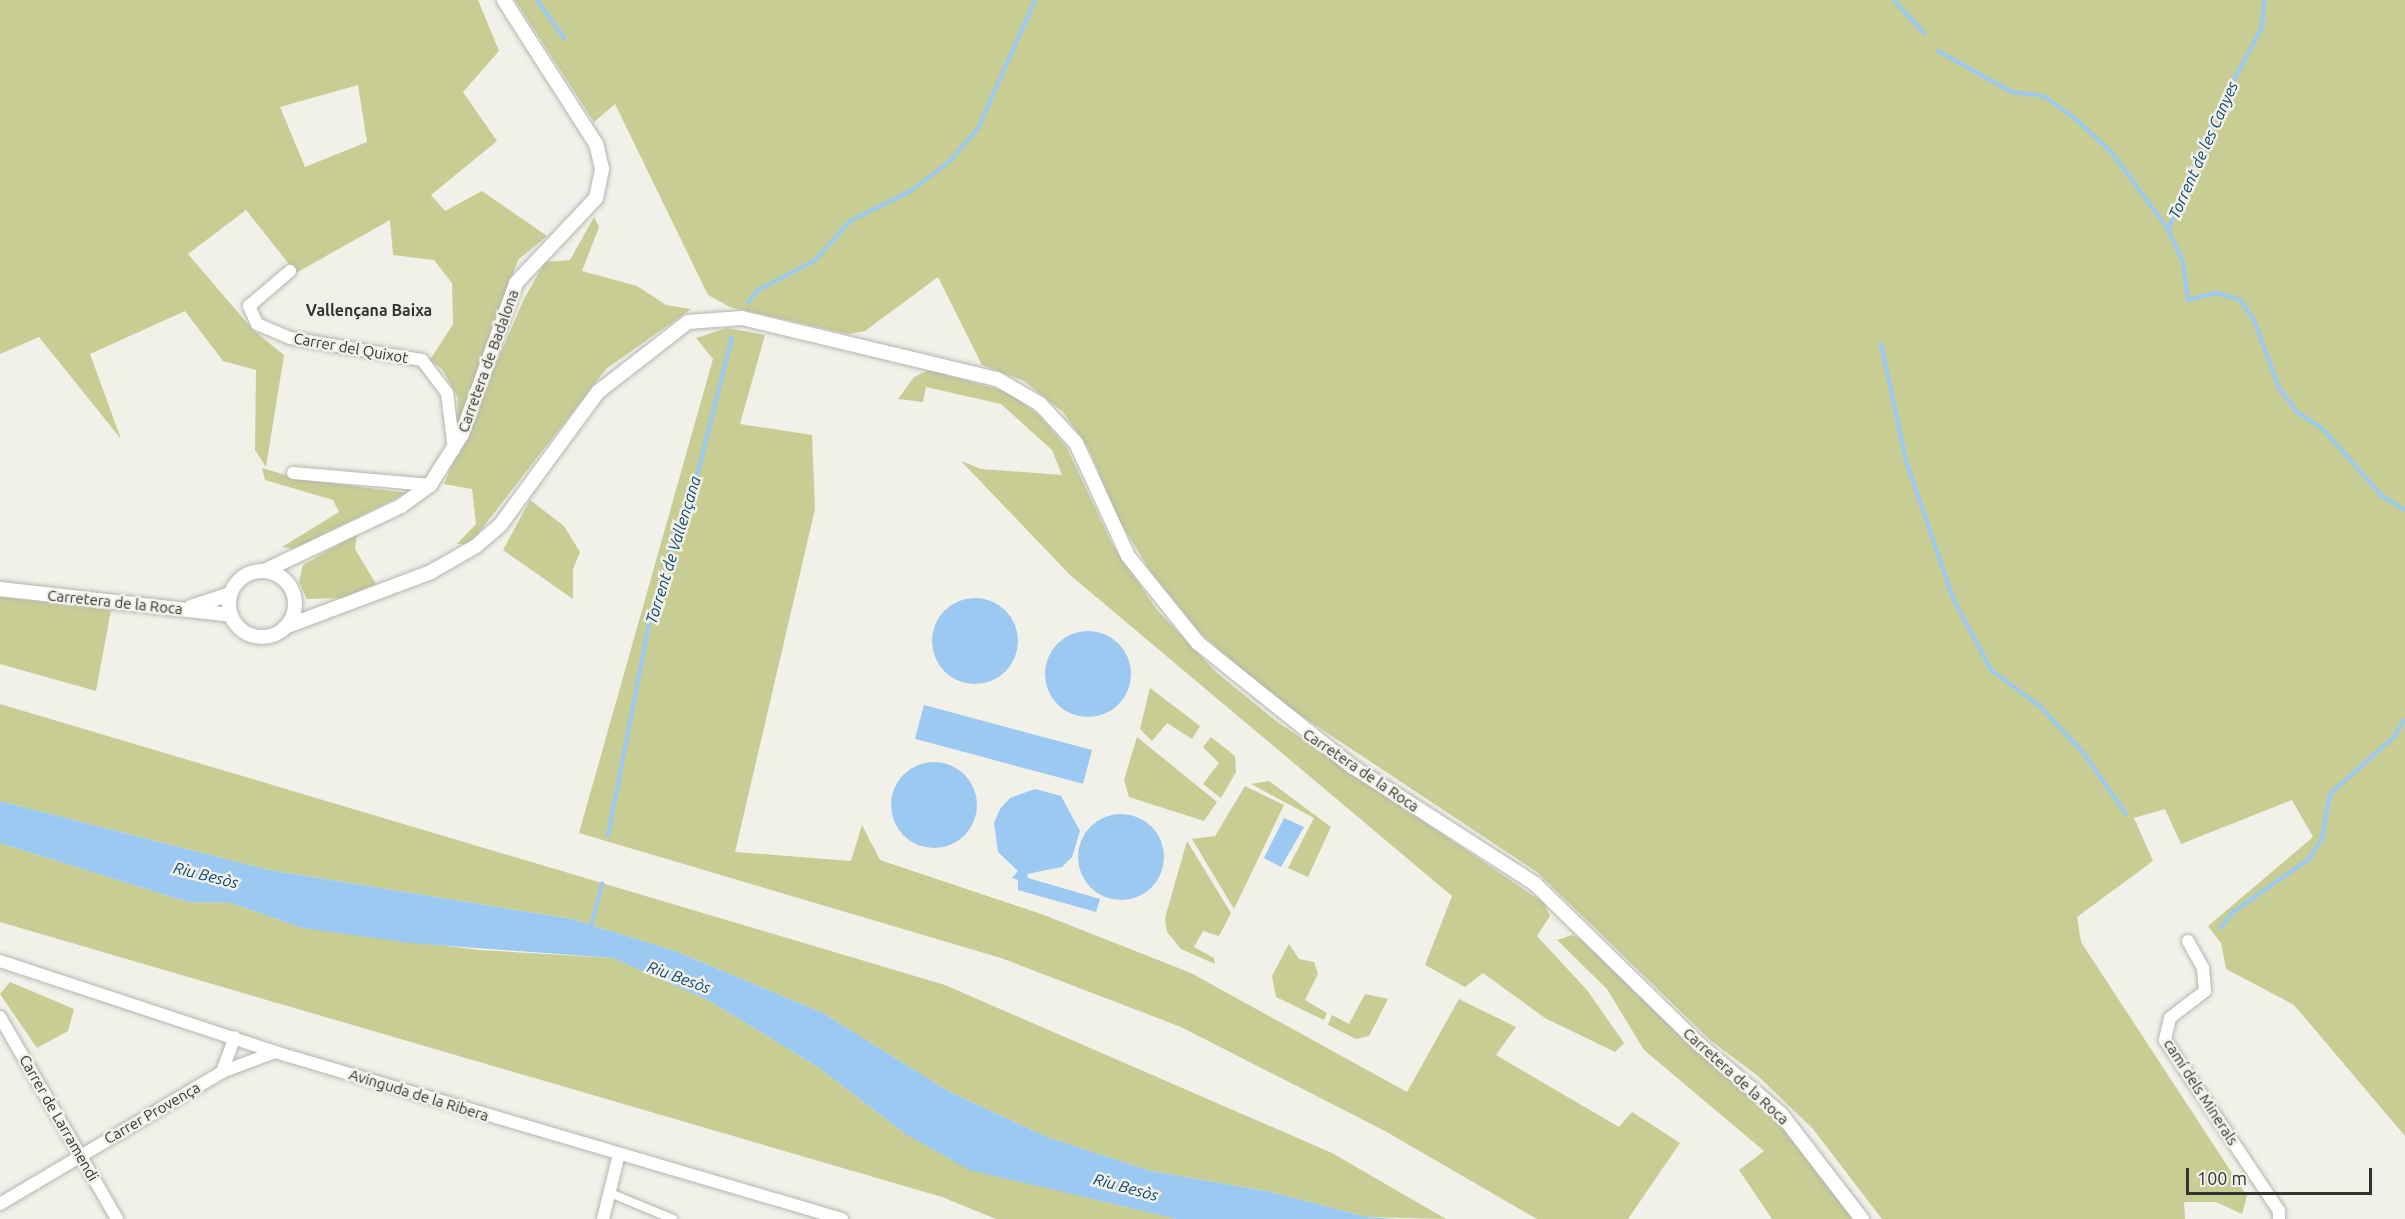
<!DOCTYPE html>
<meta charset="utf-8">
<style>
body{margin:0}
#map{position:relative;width:2405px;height:1219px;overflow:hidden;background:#f1f0e9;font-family:Ubuntu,sans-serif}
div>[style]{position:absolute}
.green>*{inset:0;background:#c8cd94}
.water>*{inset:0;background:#9cc9f1;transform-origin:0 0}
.round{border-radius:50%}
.stream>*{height:4px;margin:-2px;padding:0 2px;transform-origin:2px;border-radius:2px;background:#9cc9f1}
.roads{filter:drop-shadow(0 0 2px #b6b5ae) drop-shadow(0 0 2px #b6b5ae)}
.pedestrian>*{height:8px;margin:-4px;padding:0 4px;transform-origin:4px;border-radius:4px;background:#fff}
.minor>*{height:12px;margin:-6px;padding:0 6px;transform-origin:6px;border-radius:6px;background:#fff}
.tertiary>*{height:14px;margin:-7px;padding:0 7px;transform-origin:7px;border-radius:7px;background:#fff}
.tertiary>.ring{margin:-7px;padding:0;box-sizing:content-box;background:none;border:14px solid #fff;border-radius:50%}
span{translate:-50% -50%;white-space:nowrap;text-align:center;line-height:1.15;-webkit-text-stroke:5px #f1f0e9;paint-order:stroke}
.street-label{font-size:15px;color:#333330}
.water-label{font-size:16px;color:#0b4872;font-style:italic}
.neighbourhood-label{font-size:16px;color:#333330;font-weight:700}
.scale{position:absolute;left:2186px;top:1168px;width:186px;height:27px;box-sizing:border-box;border:3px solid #333330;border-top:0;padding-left:8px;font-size:18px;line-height:21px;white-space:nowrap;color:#333330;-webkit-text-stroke:4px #f1f0e9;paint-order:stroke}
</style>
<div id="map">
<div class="green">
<i style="clip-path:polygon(evenodd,0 0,478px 0,499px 51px,463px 92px,497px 141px,431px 195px,445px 211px,482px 191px,547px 236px,518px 260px,457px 428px,458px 398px,442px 369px,430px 360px,453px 324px,452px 283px,434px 260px,393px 255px,390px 220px,296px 273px,246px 210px,188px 254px,253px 330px,284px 355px,266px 467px,255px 450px,256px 370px,223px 361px,185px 311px,90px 354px,121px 439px,39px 337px,0 354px,0 0,358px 85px,367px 142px,305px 167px,280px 107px,358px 85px)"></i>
<i style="clip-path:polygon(515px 0,2405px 0,2405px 1136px,2294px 1005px,2226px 969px,2221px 943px,2208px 926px,2313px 837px,2292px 800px,2181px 844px,2165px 809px,2134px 818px,2153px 861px,2077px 917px,2081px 942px,2247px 1196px,2242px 1214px,2216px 1202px,2184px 1202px,2185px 1219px,1882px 1219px,1813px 1129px,1758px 1076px,1710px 1040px,1537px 872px,1279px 701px,1201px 634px,1151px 572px,1117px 517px,1090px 451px,1063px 412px,1024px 381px,982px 365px,938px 277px,865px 331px,848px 334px,730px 307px,708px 295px,615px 104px,594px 122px)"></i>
<i style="clip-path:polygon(594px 217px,599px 227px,582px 271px,637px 286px,666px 305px,691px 309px,606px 369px,470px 544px,457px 544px,476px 524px,472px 489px,444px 484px,524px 299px,545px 262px,570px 260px)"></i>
<i style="clip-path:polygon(727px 328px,765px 335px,740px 424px,812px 435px,815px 509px,735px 852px,851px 861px,862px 825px,880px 860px,1044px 915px,1191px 973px,1407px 1092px,1459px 999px,1516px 1027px,1496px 1055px,1619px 1127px,1632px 1112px,1680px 1143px,1628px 1219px,1537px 1219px,1385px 1131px,1181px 1027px,1001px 958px,579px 833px,713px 359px,696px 338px)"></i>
<i style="clip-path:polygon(929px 370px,1008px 392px,1040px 416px,1067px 448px,1112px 544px,1157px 610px,1216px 672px,1276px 721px,1544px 903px,1550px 916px,1537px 936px,1587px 990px,1624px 1043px,1615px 1052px,1545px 1018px,1483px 973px,1465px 987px,1425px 965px,1452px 896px,1070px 575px,961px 461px,981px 469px,1062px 475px,1052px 450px,1001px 404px,926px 387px,923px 402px,898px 399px,914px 377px)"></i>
<i style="clip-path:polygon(262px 468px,299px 479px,407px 493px,293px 549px,282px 547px,339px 512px,333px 500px,265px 480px)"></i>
<i style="clip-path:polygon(530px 500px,564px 526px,580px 552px,573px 569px,573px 599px,503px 550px)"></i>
<i style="clip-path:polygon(357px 534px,355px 549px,376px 584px,343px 598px,307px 599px,299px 582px,303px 565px)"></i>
<i style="clip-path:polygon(0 597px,111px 610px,96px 691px,0 664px)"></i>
<i style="clip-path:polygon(1150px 688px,1200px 726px,1192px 739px,1167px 723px,1152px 741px,1140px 729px)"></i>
<i style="clip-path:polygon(0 704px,945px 985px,1332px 1153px,1446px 1219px,1367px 1217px,1271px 1192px,1151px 1171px,1047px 1137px,948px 1091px,823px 1013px,675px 951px,572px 919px,269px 870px,0 801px)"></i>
<i style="clip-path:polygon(1137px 737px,1217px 802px,1204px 821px,1129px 797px,1124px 780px)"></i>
<i style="clip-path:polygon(1211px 737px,1235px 756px,1236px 772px,1221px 798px,1203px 784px,1219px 763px,1203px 747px)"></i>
<i style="clip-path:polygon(1269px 781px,1331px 827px,1308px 877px,1288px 868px,1314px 818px,1251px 784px)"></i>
<i style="clip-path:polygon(1245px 786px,1284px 805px,1234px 909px,1192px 839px,1215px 836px)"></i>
<i style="clip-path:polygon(1187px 841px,1231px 913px,1219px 936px,1203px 931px,1194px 947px,1214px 958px,1215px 964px,1181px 949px,1167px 932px,1165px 918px)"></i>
<i style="clip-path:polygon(0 843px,188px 902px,231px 903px,302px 928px,480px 950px,613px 958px,708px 1000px,818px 1067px,904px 1133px,1072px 1194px,1177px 1219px,996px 1219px,942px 1197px,0 922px)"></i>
<i style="clip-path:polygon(1572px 935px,1588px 943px,1688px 1044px,1777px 1119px,1854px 1219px,1772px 1219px,1739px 1170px,1764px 1151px,1644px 1050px,1607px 989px,1557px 940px)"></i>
<i style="clip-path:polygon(1289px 944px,1299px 959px,1314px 962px,1318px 974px,1305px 1000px,1327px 1013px,1324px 1020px,1276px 997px,1272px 976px)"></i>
<i style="clip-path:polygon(10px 982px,74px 1009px,68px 1031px,37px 1048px,0 994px)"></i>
<i style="clip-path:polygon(1365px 994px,1388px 999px,1369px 1036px,1356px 1039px,1328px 1025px,1332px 1015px,1349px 1024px)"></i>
</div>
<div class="water">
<i class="round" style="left:932px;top:598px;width:86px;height:86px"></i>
<i class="round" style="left:1045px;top:631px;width:86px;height:86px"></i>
<i style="left:924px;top:705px;width:174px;height:35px;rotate:15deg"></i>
<i class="round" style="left:891px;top:762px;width:86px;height:86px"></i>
<i style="clip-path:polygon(1035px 789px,1061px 796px,1080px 831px,1072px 857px,1062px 867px,1027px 874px,1028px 878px,1100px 899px,1096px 912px,1018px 890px,1018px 880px,1012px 878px,1018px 871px,998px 852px,994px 823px,1000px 809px,1010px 798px)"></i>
<i style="clip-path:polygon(0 801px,269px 870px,572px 919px,675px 951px,823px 1013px,948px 1091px,1047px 1137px,1151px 1171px,1271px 1192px,1367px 1217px,1397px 1219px,1177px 1219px,969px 1170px,904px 1133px,818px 1067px,708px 1000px,613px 958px,410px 943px,302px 928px,231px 903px,188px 902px,0 843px)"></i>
<i class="round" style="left:1078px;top:814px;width:86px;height:86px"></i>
<i style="clip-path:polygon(1284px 818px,1304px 827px,1281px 867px,1264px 858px)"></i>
</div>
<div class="stream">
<i style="left:537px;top:0;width:47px;rotate:54.6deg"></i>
<i style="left:1894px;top:0;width:45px;rotate:47.7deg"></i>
<i style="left:2264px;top:0;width:27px;rotate:94deg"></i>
<i style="left:2262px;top:27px;width:103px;rotate:117.8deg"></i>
<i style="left:2214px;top:118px;width:120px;rotate:112.5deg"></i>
<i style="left:2168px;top:229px;width:37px;rotate:66deg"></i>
<i style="left:2183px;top:263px;width:37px;rotate:82deg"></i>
<i style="left:2188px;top:300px;width:29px;rotate:-14deg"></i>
<i style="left:2216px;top:293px;width:25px;rotate:16deg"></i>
<i style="left:2240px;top:300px;width:24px;rotate:55deg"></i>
<i style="left:2254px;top:320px;width:72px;rotate:69.8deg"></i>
<i style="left:2279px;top:388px;width:30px;rotate:53deg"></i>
<i style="left:2297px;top:412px;width:30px;rotate:33deg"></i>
<i style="left:2322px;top:428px;width:91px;rotate:48.6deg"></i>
<i style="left:2382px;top:496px;width:27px;rotate:31deg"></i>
<i style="left:1938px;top:51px;width:85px;rotate:29deg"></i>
<i style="left:2012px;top:92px;width:32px;rotate:7deg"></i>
<i style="left:2044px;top:96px;width:41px;rotate:36deg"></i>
<i style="left:2077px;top:120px;width:48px;rotate:43.3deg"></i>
<i style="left:2112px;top:153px;width:94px;rotate:53.6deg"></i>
<i style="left:748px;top:302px;width:16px;rotate:-50deg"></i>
<i style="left:758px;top:290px;width:63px;rotate:-27.4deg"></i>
<i style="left:814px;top:261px;width:54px;rotate:-48deg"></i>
<i style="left:850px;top:221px;width:66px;rotate:-26.2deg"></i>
<i style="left:909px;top:192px;width:50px;rotate:-36.9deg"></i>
<i style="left:949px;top:162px;width:45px;rotate:-49.5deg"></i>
<i style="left:978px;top:128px;width:140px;rotate:-66deg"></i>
<i style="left:1881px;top:344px;width:120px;rotate:77.9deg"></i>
<i style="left:1906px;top:461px;width:145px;rotate:71.1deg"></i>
<i style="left:1953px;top:598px;width:81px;rotate:62.2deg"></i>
<i style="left:1991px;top:670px;width:62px;rotate:36.5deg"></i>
<i style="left:2041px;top:707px;width:65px;rotate:47.5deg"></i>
<i style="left:2085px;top:755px;width:72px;rotate:55.2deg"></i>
<i style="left:608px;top:835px;width:231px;rotate:-79deg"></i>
<i style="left:652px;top:608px;width:144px;rotate:-71.3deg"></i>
<i style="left:698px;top:472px;width:139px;rotate:-75.9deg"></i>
<i style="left:2220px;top:928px;width:21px;rotate:-51deg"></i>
<i style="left:2233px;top:912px;width:93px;rotate:-34.9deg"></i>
<i style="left:2309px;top:859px;width:25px;rotate:-58deg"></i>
<i style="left:2322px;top:838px;width:45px;rotate:-79.7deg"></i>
<i style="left:2330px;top:794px;width:86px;rotate:-41.7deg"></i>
<i style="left:2394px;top:737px;width:21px;rotate:-59deg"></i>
<i style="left:590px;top:930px;width:48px;rotate:-75.4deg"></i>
</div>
<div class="roads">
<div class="pedestrian">
<i style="left:610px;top:1193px;width:68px;rotate:22.4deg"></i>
</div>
<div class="minor">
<i style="left:290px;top:271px;width:54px;rotate:139.5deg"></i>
<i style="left:249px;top:306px;width:20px;rotate:66deg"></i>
<i style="left:257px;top:324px;width:36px;rotate:23deg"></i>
<i style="left:290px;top:338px;width:134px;rotate:9.5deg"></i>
<i style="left:422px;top:360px;width:41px;rotate:52.9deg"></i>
<i style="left:447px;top:393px;width:57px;rotate:83deg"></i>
<i style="left:293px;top:473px;width:138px;rotate:5deg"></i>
<i style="left:2188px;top:941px;width:31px;rotate:61deg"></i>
<i style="left:2203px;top:968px;width:23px;rotate:85deg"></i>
<i style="left:2205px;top:991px;width:44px;rotate:142.4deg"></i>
<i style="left:2170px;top:1018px;width:23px;rotate:103deg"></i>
<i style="left:2165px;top:1040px;width:206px;rotate:56.3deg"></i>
<i style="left:2279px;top:1211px;width:8px;rotate:90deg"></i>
<i style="left:0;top:961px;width:290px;rotate:18.3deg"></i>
<i style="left:275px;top:1052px;width:591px;rotate:16.41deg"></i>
<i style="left:0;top:1017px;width:233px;rotate:59.9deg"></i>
<i style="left:222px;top:1072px;width:37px;rotate:-70deg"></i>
<i style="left:0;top:1204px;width:258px;rotate:-30.7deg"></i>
<i style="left:222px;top:1072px;width:57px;rotate:-20.7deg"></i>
<i style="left:603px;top:1219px;width:67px;rotate:-76.2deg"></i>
</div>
<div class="tertiary">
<i style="left:264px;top:571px;width:152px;rotate:-25.4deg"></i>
<i style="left:401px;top:506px;width:36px;rotate:-36deg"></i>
<i style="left:430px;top:485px;width:60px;rotate:-57.9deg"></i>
<i style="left:462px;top:434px;width:160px;rotate:-70.3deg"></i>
<i style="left:516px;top:283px;width:117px;rotate:-46.7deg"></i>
<i style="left:596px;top:198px;width:30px;rotate:-78deg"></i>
<i style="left:602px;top:169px;width:26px;rotate:-103deg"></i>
<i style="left:596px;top:144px;width:171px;rotate:-122.6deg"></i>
<i class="ring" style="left:229px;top:571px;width:52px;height:52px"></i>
<i style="left:0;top:589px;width:232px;rotate:6.4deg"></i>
<i style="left:191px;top:607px;width:41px;rotate:-18.4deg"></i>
<i style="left:285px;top:627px;width:156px;rotate:-20.6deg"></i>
<i style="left:431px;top:572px;width:52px;rotate:-30deg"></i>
<i style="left:476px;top:546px;width:33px;rotate:-41deg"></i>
<i style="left:501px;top:524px;width:164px;rotate:-53.7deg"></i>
<i style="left:598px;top:392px;width:114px;rotate:-37.9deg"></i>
<i style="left:688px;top:322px;width:54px;rotate:-4.2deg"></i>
<i style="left:742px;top:318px;width:262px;rotate:13.5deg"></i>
<i style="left:997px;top:379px;width:50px;rotate:30.2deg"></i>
<i style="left:1040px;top:404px;width:53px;rotate:47.3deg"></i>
<i style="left:1076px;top:443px;width:124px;rotate:65.3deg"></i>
<i style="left:1128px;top:556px;width:112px;rotate:51.2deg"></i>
<i style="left:1198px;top:643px;width:198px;rotate:38.7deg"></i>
<i style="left:1353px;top:767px;width:216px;rotate:32.7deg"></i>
<i style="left:1535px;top:884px;width:231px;rotate:44.3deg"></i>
<i style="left:1700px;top:1045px;width:106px;rotate:40.4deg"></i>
<i style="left:1781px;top:1114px;width:133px;rotate:52.4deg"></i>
</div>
</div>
<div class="street-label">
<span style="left:351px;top:348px;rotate:10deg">Carrer del Quixot</span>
<span style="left:488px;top:361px;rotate:-70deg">Carretera de Badalona</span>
<span style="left:115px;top:602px;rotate:6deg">Carretera de la Roca</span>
<span style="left:1361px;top:770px;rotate:34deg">Carretera de la Roca</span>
<span style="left:1736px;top:1076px;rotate:42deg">Carretera de la Roca</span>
<span style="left:2201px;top:1092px;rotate:57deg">camí dels Minerals</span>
<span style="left:419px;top:1095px;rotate:17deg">Avinguda de la Ribera</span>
<span style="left:152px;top:1113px;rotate:-30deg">Carrer Provença</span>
<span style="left:59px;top:1118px;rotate:60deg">Carrer de Larramendi</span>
</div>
<div class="water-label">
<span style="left:2203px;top:150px;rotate:-66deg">Torrent de les Canyes</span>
<span style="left:673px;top:550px;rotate:-73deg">Torrent de Vallençana</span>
<span style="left:206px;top:875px;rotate:14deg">Riu Besòs</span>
<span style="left:679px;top:977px;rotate:20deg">Riu Besòs</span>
<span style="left:1126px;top:1187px;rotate:15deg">Riu Besòs</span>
</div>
<div class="neighbourhood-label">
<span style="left:369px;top:310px">Vallençana Baixa</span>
</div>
<div class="scale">100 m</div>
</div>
